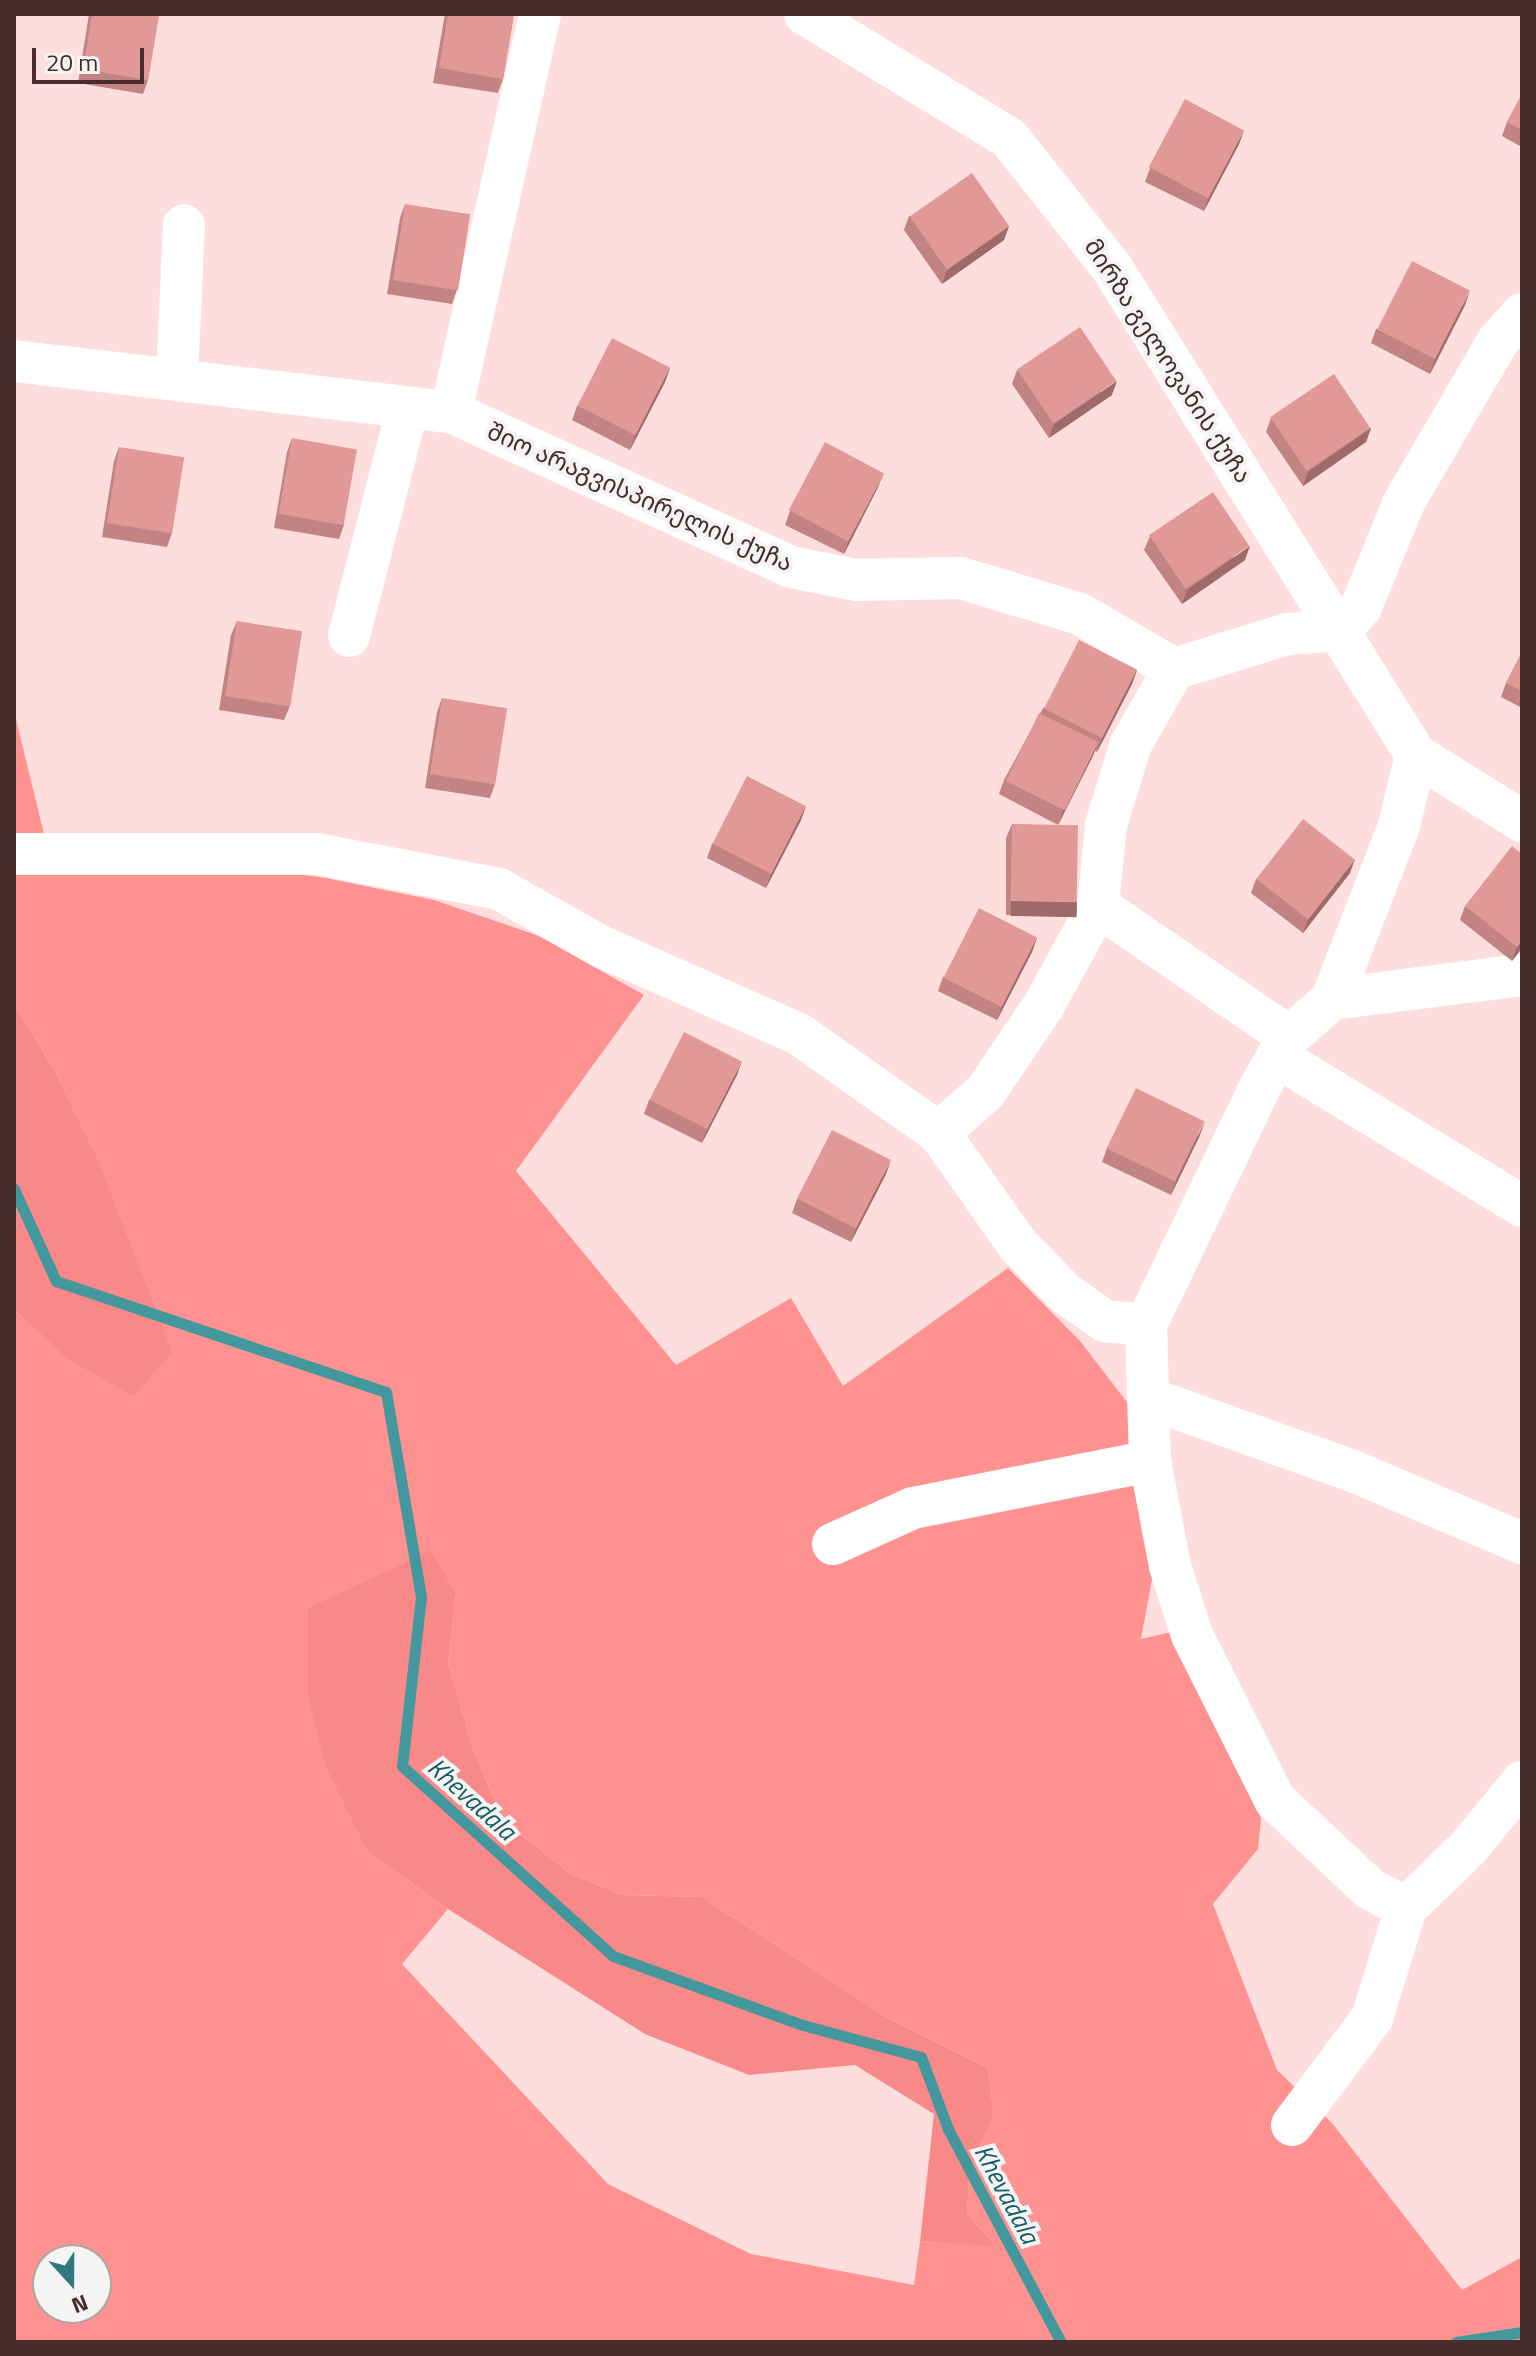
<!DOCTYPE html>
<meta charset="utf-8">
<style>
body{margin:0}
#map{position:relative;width:1536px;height:2356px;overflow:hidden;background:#fededd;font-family:"Titillium Web","Noto Sans Georgian",sans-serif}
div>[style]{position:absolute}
.green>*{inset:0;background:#fe9291}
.forest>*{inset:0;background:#f98888}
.stream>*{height:11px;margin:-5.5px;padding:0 5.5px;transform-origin:5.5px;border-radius:5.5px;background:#42989d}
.minor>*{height:42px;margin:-21px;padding:0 21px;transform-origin:21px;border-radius:21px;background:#fff}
.wall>*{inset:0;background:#c28482}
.shaded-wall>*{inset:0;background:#9e6b6a;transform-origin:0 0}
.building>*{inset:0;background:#e19997;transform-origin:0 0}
span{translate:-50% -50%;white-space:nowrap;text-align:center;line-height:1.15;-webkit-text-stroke:8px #f4f4f4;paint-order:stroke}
.street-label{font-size:24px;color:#482b2b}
.water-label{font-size:26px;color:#135b5f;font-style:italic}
.frame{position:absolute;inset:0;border:16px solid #482b2b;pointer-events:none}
.north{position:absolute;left:32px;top:2244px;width:80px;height:80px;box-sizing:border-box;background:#f4f4f4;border:2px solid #afa4a4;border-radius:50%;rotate:159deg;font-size:22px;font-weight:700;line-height:32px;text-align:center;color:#482b2b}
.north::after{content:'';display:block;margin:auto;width:28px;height:36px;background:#30797e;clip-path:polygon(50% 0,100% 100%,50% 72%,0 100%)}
.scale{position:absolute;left:32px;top:48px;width:112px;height:36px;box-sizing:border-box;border:4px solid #482b2b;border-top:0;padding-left:10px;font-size:24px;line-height:28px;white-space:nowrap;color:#482b2b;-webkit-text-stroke:6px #f4f4f4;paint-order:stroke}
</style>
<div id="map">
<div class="green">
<i style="clip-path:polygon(evenodd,14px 711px,45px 838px,326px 878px,434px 900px,539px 936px,644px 995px,516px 1171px,676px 1365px,791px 1298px,843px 1386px,1008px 1268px,1080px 1341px,1130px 1406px,1155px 1563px,1141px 1639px,1176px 1631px,1245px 1768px,1261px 1819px,1258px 1849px,1213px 1904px,1277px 2070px,1332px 2123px,1462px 2290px,1522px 2257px,1522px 2342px,14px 2342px,14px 1309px,64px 1357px,95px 1153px,54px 1069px,14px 1005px,14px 711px,456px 1594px,448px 1663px,473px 1749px,503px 1821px,571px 1874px,623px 1895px,702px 1897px,886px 2017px,988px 2068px,994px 2116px,970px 2166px,967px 2214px,995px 2245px,920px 2241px,914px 2285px,751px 2254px,608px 2184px,402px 1964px,448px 1909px,368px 1852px,456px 1594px,14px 711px,48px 2260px,96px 2260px,96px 2308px,48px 2308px,48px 2260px)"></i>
</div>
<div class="forest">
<i style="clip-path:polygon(14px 1005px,54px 1069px,95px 1153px,172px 1352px,134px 1396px,64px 1357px,14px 1309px)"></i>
<i style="clip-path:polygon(431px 1551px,456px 1594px,448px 1663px,473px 1749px,503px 1821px,571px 1874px,623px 1895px,702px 1897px,886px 2017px,988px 2068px,994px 2116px,970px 2166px,967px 2214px,996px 2246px,920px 2241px,934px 2114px,855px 2065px,749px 2075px,645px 2034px,448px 1909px,368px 1852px,325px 1765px,308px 1696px,308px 1608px)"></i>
</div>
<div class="stream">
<i style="left:14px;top:1189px;width:101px;rotate:65.5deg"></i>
<i style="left:56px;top:1281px;width:348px;rotate:18.6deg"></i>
<i style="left:386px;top:1392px;width:208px;rotate:80.3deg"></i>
<i style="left:421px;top:1597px;width:170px;rotate:96.4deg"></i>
<i style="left:402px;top:1766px;width:284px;rotate:42deg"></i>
<i style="left:613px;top:1956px;width:202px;rotate:20deg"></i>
<i style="left:803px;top:2025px;width:122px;rotate:15.2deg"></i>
<i style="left:921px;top:2057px;width:77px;rotate:69.4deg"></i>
<i style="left:948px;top:2129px;width:241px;rotate:62.1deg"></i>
<i style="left:1456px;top:2342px;width:67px;rotate:-8.6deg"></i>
</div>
<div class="minor">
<i style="left:805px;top:14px;width:239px;rotate:31.3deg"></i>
<i style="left:1009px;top:138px;width:166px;rotate:51.6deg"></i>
<i style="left:1112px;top:268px;width:574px;rotate:58.03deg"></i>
<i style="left:1416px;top:755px;width:73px;rotate:103.5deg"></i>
<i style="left:1399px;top:826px;width:186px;rotate:111.2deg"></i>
<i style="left:1332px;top:999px;width:57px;rotate:138.5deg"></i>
<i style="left:1289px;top:1037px;width:56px;rotate:120.3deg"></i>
<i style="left:1261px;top:1085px;width:266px;rotate:115.6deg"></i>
<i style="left:1146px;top:1325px;width:136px;rotate:88.3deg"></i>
<i style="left:1150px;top:1461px;width:107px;rotate:79.2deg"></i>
<i style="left:1170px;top:1566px;width:72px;rotate:72.3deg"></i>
<i style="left:1192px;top:1635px;width:185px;rotate:63.3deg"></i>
<i style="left:1275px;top:1800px;width:130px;rotate:43.1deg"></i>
<i style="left:1370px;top:1889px;width:41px;rotate:27.8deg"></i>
<i style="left:14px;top:361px;width:440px;rotate:6.7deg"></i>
<i style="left:451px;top:412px;width:374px;rotate:24.5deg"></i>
<i style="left:791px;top:567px;width:66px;rotate:11.3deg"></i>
<i style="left:856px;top:580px;width:105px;rotate:-1.1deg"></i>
<i style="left:961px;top:578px;width:124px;rotate:16.8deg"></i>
<i style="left:1080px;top:614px;width:109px;rotate:30.3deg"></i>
<i style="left:1174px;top:669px;width:118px;rotate:-17.2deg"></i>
<i style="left:1287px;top:634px;width:54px;rotate:-4.2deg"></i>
<i style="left:177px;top:378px;width:153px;rotate:-87.4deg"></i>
<i style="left:451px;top:412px;width:408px;rotate:-77.4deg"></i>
<i style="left:1341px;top:630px;width:30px;rotate:-49deg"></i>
<i style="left:1361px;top:607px;width:113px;rotate:-67.7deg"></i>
<i style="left:1404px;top:502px;width:186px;rotate:-59.7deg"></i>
<i style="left:1498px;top:341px;width:36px;rotate:-48deg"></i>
<i style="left:349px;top:636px;width:236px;rotate:-75.6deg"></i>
<i style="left:1174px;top:669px;width:86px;rotate:119.8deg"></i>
<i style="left:1131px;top:744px;width:85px;rotate:107.2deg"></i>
<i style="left:1106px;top:825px;width:81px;rotate:95.6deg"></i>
<i style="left:1098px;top:906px;width:232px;rotate:34.4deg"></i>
<i style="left:1416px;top:755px;width:125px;rotate:31.9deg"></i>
<i style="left:14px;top:854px;width:303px"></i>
<i style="left:317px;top:854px;width:185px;rotate:10.9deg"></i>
<i style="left:499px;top:889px;width:116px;rotate:29.4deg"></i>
<i style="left:600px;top:946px;width:218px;rotate:23.9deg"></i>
<i style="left:799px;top:1034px;width:171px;rotate:35.3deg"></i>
<i style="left:939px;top:1133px;width:137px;rotate:54.8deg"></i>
<i style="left:1018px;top:1245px;width:69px;rotate:45.6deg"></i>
<i style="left:1066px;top:1294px;width:47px;rotate:34.7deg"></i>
<i style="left:1105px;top:1321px;width:41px;rotate:5.6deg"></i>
<i style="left:1332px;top:999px;width:192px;rotate:-7.2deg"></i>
<i style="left:1277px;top:1057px;width:287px;rotate:31.3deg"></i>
<i style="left:939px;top:1133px;width:63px;rotate:-41.8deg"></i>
<i style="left:986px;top:1091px;width:104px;rotate:-56deg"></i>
<i style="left:1044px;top:1005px;width:113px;rotate:-61.4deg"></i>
<i style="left:1148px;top:1398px;width:218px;rotate:19.6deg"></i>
<i style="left:1353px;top:1471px;width:184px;rotate:23.1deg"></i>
<i style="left:833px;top:1544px;width:88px;rotate:-24.2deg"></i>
<i style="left:913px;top:1508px;width:242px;rotate:-11.2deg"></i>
<i style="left:1292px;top:2125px;width:134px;rotate:-53.2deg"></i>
<i style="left:1372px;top:2018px;width:115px;rotate:-72.8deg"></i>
<i style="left:1406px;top:1908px;width:86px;rotate:-44.1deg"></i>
<i style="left:1468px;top:1848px;width:85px;rotate:-50.7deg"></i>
</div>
<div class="wall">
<i style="clip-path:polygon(89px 14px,159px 14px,148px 80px,143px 94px,78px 83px)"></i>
<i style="clip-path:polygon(445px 14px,514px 14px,503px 79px,498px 93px,433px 83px)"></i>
<i style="clip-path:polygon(1522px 94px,1522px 147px,1502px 136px,1507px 122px)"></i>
<i style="clip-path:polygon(1244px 130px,1239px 144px,1204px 211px,1145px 182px,1150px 168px)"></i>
<i style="clip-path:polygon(405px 204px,457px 290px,452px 304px,387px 294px,400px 218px)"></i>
<i style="clip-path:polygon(909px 216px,1009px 226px,1004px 240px,942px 284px,904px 230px)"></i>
<i style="clip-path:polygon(1465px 305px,1430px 374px,1371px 343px,1376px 329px)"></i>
<i style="clip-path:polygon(670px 368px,665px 382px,630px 450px,572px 420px,577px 406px)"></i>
<i style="clip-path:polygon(1017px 370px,1112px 395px,1049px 438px,1012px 384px)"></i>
<i style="clip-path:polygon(1271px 418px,1371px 428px,1366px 442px,1303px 486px,1266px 432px)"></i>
<i style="clip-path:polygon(292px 438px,344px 525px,339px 539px,274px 528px,287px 452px)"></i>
<i style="clip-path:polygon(119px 447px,172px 533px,167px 547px,102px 537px,114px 461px)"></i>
<i style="clip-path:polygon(878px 487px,844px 554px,785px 525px,790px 511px)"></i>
<i style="clip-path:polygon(1150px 536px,1245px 560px,1182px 604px,1144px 550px)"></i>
<i style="clip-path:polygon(237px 621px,290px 706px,284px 720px,219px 710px,231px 635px)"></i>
<i style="clip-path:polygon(1522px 652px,1522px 708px,1501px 697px,1506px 683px)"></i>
<i style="clip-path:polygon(1137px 670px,1132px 684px,1097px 752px,1095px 751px,1058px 825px,999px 794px,1004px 780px,1043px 708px)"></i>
<i style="clip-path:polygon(442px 698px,495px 784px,490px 798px,425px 788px,437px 712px)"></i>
<i style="clip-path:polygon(806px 806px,801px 820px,766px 888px,707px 858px,712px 844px)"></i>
<i style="clip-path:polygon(1012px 824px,1077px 902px,1072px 916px,1006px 915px,1006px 838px)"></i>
<i style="clip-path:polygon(1350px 873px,1303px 933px,1251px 893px,1256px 879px)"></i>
<i style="clip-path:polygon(1465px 906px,1522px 948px,1512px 961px,1460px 920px)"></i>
<i style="clip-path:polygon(1037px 938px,1032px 952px,997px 1020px,938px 991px,943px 977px)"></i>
<i style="clip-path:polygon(737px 1075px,702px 1143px,644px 1114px,649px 1100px)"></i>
<i style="clip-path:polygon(1200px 1135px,1171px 1195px,1102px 1162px,1107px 1148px)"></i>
<i style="clip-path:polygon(886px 1174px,851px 1242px,792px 1213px,797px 1199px)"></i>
</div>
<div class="shaded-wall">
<i style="clip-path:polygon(1244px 130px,1239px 144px,1204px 211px,1209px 197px)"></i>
<i style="clip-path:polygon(1009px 226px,1004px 240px,942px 284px,947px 270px)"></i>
<i style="clip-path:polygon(1470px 291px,1465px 305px,1430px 374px,1435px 359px)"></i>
<i style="clip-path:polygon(670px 368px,665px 382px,630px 450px,635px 436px)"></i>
<i style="clip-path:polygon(1117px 381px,1112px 395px,1049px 438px,1054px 424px)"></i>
<i style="clip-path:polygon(1371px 428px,1366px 442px,1303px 486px,1308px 472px)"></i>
<i style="clip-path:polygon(884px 473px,878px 487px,844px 554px,849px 540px)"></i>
<i style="clip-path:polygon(1250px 546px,1245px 560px,1182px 604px,1187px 590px)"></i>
<i style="clip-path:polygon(1137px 670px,1132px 684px,1097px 752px,1102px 738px)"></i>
<i style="clip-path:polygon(1098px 742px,1093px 756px,1058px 825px,1063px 811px)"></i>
<i style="clip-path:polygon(806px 806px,801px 820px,766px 888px,771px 874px)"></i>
<i style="clip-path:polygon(1355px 859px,1350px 873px,1303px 933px,1308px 919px)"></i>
<i style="left:1011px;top:901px;width:66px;height:15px;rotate:1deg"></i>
<i style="clip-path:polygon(1037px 938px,1032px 952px,997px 1020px,1002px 1006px)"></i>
<i style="clip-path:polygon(1522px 940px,1522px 948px,1512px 961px,1517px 947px)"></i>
<i style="clip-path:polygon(742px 1061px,737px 1075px,702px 1143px,707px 1129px)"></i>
<i style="clip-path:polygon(1205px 1121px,1200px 1135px,1171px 1195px,1176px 1181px)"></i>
<i style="clip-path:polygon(891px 1160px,886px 1174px,851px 1242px,856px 1228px)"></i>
</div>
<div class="building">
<i style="clip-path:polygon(92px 14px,159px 14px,148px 80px,83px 69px)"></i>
<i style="clip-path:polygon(448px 14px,514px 14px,503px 79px,439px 68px)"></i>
<i style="clip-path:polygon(1522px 94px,1522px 130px,1507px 122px)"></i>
<i style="left:1185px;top:99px;width:67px;height:77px;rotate:28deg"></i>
<i style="left:972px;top:173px;width:65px;height:76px;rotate:55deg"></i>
<i style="left:405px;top:204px;width:66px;height:77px;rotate:9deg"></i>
<i style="left:1412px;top:261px;width:65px;height:77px;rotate:27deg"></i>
<i style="left:1080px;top:327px;width:65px;height:76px;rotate:56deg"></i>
<i style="left:612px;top:338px;width:65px;height:76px;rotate:27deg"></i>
<i style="left:1334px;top:374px;width:65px;height:77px;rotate:56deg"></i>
<i style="left:292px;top:438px;width:66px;height:77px;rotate:10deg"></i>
<i style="left:825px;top:442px;width:67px;height:77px;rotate:28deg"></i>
<i style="left:119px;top:447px;width:66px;height:77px;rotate:9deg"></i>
<i style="left:1213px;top:492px;width:65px;height:77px;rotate:56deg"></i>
<i style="left:237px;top:621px;width:66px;height:76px;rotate:9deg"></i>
<i style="left:1079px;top:640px;width:65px;height:77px;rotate:27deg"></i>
<i style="clip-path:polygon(1522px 652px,1522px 691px,1506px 683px)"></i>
<i style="left:442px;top:698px;width:66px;height:77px;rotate:9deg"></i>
<i style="left:1039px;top:713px;width:66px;height:76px;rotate:26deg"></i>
<i style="left:747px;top:776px;width:66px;height:76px;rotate:27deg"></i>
<i style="left:1303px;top:819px;width:66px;height:76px;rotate:38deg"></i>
<i style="left:1012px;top:824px;width:66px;height:77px;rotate:1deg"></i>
<i style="clip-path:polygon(1512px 846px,1522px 854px,1522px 940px,1517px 947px,1465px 906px)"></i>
<i style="left:979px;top:908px;width:65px;height:78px;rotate:27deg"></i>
<i style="left:684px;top:1032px;width:65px;height:76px;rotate:27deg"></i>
<i style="left:1136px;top:1088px;width:76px;height:67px;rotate:26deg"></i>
<i style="left:832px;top:1130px;width:66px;height:77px;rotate:27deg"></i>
</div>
<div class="street-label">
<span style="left:1168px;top:361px;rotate:57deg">მირზა გელოვანის ქუჩა</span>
<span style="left:640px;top:497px;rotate:24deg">შიო არაგვისპირელის ქუჩა</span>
</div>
<div class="water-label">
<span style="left:472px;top:1799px;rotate:42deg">Khevadala</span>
<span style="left:1007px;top:2194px;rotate:62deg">Khevadala</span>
</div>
<div class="frame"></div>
<div class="north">N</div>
<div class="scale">20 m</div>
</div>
